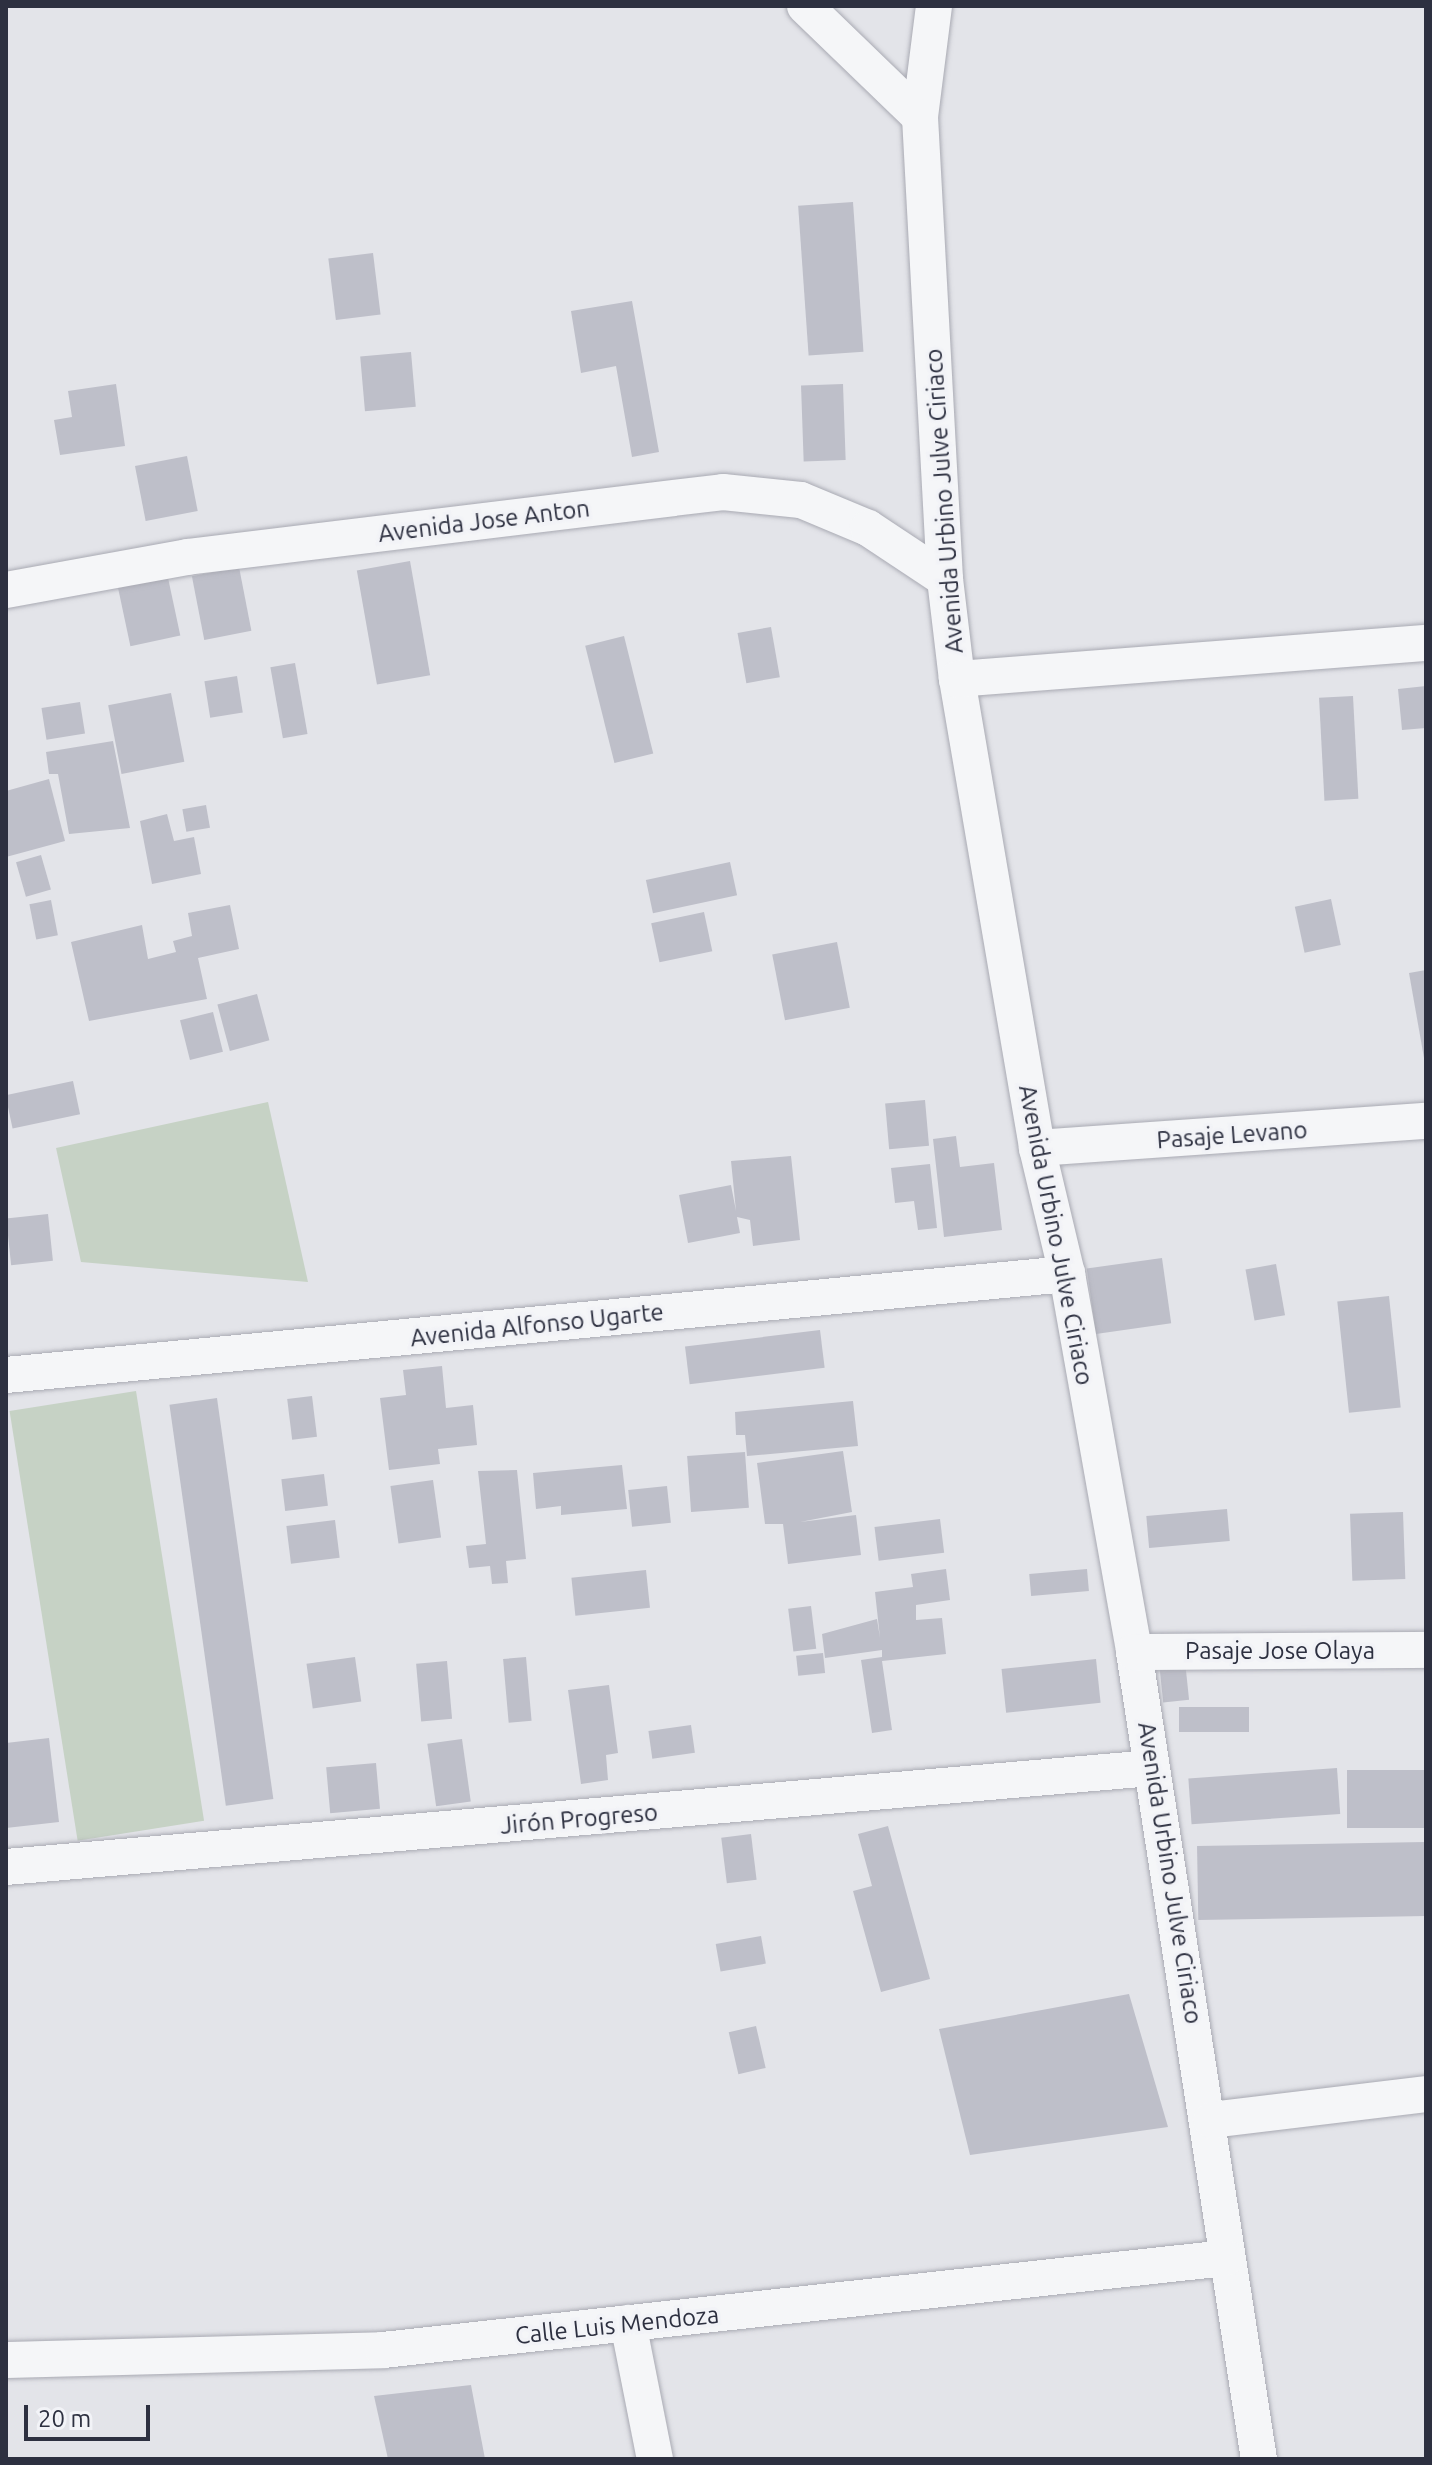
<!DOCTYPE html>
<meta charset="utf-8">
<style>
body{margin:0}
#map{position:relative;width:1432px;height:2465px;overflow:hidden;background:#e3e4e9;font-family:Ubuntu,sans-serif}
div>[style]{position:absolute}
.green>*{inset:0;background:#c6d2c5;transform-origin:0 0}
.building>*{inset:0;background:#bebfc9;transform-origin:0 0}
.roads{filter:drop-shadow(0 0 2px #a9aab3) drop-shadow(0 0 2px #a9aab3)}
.street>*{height:36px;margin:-18px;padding:0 18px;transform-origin:18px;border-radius:18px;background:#f5f6f8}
span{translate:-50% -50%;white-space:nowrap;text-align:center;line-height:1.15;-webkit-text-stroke:7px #f2f3f7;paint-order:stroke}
.street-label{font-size:24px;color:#2d3040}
.frame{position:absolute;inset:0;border:8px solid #2d3040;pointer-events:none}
.scale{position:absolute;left:24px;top:2405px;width:126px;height:36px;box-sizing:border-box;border:4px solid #2d3040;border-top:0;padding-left:10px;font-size:24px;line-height:28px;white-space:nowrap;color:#2d3040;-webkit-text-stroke:6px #f2f3f7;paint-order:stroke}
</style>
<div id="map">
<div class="green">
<i style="clip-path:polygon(268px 1102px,308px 1282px,81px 1262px,56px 1148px)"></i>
<i style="left:136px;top:1391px;width:435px;height:128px;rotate:81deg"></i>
</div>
<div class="building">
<i style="left:853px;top:202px;width:150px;height:55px;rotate:86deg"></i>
<i style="left:373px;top:253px;width:62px;height:45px;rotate:83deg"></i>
<i style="clip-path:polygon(632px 301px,659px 452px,632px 457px,616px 366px,581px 373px,571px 311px)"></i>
<i style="left:411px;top:352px;width:55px;height:51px;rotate:85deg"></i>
<i style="clip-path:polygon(116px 384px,125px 446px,60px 455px,54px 420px,72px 417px,68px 391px)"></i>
<i style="left:843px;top:384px;width:76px;height:42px;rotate:88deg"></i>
<i style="left:187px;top:456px;width:56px;height:53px;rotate:79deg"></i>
<i style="left:410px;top:561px;width:116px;height:54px;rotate:80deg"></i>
<i style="left:239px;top:567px;width:65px;height:48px;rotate:79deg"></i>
<i style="left:167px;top:573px;width:64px;height:51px;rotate:78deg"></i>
<i style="left:771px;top:627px;width:51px;height:34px;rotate:80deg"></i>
<i style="left:624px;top:636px;width:121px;height:40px;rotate:76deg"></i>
<i style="left:295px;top:663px;width:72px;height:25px;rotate:80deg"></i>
<i style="left:237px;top:676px;width:37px;height:33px;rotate:81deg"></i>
<i style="clip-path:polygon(1426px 686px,1426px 728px,1402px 730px,1398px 689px)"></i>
<i style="left:171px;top:693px;width:70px;height:64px;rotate:79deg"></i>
<i style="left:1353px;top:696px;width:103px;height:34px;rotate:87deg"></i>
<i style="left:80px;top:702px;width:32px;height:39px;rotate:81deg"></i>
<i style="clip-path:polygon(113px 741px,130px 828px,69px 834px,58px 774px,49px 774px,46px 752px)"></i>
<i style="clip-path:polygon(49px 779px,65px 841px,6px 857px,6px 791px)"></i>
<i style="left:206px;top:805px;width:23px;height:24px;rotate:80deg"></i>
<i style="clip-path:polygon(167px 814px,174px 841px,194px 837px,201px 874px,152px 884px,140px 821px)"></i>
<i style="left:41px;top:855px;width:36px;height:26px;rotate:74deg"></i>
<i style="left:730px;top:862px;width:34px;height:86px;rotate:78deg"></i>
<i style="left:1331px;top:899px;width:47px;height:37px;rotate:78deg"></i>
<i style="left:51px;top:900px;width:36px;height:22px;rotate:79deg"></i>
<i style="clip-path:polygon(230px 905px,239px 949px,198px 958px,207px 999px,89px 1021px,71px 942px,142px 925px,148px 959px,176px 952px,173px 941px,192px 936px,188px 913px)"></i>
<i style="left:704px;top:912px;width:40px;height:54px;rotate:78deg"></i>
<i style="left:837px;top:942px;width:67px;height:66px;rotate:79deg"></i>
<i style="clip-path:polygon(1426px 970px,1426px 1057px,1424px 1058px,1409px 973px)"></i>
<i style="left:257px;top:994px;width:48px;height:41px;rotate:75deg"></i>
<i style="left:213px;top:1012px;width:41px;height:34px;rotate:76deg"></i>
<i style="left:73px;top:1081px;width:34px;height:69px;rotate:78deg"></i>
<i style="left:925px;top:1100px;width:46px;height:40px;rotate:85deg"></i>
<i style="clip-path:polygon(956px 1136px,960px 1167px,994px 1163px,1002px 1230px,944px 1237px,933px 1139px)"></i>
<i style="clip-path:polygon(791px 1156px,800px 1240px,753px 1246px,750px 1220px,737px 1217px,740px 1233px,688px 1243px,679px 1195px,731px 1185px,736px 1211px,731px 1161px)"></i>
<i style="clip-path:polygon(930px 1164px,937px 1228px,918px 1230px,914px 1201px,895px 1203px,891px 1168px)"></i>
<i style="left:48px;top:1214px;width:47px;height:42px;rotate:84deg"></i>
<i style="left:1162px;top:1258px;width:66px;height:76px;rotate:82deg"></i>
<i style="left:1276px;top:1264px;width:52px;height:31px;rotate:80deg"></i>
<i style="left:1389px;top:1296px;width:112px;height:52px;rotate:84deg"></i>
<i style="left:820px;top:1330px;width:38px;height:136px;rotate:83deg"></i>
<i style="clip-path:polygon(442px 1366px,446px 1408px,473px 1405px,477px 1445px,438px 1449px,440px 1464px,389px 1470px,380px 1398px,406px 1395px,403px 1370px)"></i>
<i style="left:312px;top:1396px;width:41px;height:25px;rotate:83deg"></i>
<i style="left:217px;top:1398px;width:405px;height:48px;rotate:82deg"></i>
<i style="clip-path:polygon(853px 1401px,858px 1446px,747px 1456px,745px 1435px,736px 1435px,735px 1412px)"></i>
<i style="clip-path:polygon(843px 1451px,852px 1512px,800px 1522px,856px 1515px,861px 1555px,788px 1564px,783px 1524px,765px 1524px,757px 1463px)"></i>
<i style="left:745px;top:1452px;width:56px;height:58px;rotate:86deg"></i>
<i style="clip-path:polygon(622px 1465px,627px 1509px,561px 1515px,561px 1506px,536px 1509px,533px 1473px)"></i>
<i style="clip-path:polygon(517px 1470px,526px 1559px,506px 1561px,508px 1583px,492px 1584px,490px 1566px,469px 1568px,466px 1546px,486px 1544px,478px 1471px)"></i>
<i style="left:324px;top:1474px;width:32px;height:43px;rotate:83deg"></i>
<i style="left:433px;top:1480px;width:58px;height:43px;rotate:82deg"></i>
<i style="left:667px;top:1486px;width:37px;height:39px;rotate:84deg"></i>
<i style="left:1227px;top:1509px;width:32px;height:81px;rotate:85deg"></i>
<i style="left:1403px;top:1512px;width:67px;height:53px;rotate:88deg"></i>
<i style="left:940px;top:1519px;width:34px;height:66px;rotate:83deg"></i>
<i style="left:335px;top:1520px;width:38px;height:49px;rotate:83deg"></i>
<i style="clip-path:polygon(946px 1569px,950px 1600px,916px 1605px,916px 1620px,942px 1618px,946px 1654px,882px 1661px,892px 1730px,872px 1733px,861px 1660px,882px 1657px,882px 1650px,825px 1658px,822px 1634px,877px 1619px,880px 1638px,875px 1592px,913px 1587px,911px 1574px)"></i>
<i style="left:1087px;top:1569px;width:22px;height:58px;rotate:85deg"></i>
<i style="left:646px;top:1570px;width:38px;height:75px;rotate:84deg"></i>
<i style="left:811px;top:1606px;width:43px;height:23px;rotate:83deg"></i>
<i style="left:823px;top:1653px;width:20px;height:27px;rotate:84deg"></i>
<i style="left:355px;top:1657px;width:45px;height:49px;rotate:82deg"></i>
<i style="left:526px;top:1657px;width:64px;height:23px;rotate:85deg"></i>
<i style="left:1096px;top:1659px;width:44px;height:95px;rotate:84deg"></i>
<i style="left:447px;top:1661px;width:58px;height:31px;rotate:85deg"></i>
<i style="left:1185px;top:1661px;width:39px;height:26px;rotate:84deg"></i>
<i style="clip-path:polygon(609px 1685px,618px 1753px,606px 1755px,608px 1780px,581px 1784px,568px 1690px)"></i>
<i style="left:1249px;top:1707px;width:25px;height:70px;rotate:90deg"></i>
<i style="left:691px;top:1725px;width:28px;height:43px;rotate:82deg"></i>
<i style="clip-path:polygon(49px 1738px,59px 1822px,6px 1828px,6px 1743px)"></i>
<i style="left:462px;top:1739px;width:63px;height:35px;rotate:82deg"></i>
<i style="left:376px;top:1763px;width:46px;height:50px;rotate:85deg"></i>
<i style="left:1337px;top:1768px;width:46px;height:149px;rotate:86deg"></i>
<i style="left:1426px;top:1770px;width:58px;height:79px;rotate:90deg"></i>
<i style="clip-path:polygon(888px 1826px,930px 1979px,881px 1992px,853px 1891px,872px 1886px,858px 1834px)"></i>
<i style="left:751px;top:1834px;width:46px;height:30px;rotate:83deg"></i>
<i style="left:1425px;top:1842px;width:74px;height:228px;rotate:89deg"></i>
<i style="left:761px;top:1936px;width:28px;height:46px;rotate:80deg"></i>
<i style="clip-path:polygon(1129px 1994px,1168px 2127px,970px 2155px,939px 2029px)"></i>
<i style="left:756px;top:2026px;width:43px;height:28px;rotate:77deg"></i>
<i style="clip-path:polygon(471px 2385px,485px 2459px,388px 2459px,374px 2396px)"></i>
</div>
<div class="roads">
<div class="street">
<i style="left:805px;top:6px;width:160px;rotate:44deg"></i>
<i style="left:934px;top:6px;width:112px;rotate:97.2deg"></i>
<i style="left:920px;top:117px;width:463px;rotate:86.9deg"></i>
<i style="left:945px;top:579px;width:101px;rotate:83.2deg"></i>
<i style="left:957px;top:679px;width:476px;rotate:80.3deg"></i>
<i style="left:1037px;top:1148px;width:130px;rotate:76.6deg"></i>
<i style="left:1067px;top:1274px;width:384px;rotate:79.9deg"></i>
<i style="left:1134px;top:1652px;width:817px;rotate:81.2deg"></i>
<i style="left:6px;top:590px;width:184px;rotate:-10.3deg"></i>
<i style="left:187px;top:557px;width:540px;rotate:-6.91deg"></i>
<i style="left:723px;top:492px;width:78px;rotate:5.9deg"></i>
<i style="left:801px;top:500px;width:73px;rotate:22.7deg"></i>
<i style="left:868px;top:528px;width:92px;rotate:33.5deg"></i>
<i style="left:957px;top:679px;width:470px;rotate:-4.4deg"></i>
<i style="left:1037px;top:1148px;width:390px;rotate:-4deg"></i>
<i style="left:6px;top:1375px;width:1066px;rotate:-5.44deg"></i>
<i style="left:1134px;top:1652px;width:292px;rotate:-0.4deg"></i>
<i style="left:6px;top:1867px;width:1150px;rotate:-4.94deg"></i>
<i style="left:1211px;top:2120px;width:217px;rotate:-6.9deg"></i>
<i style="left:628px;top:2323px;width:139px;rotate:78.8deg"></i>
<i style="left:6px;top:2360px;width:377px;rotate:-1.5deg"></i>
<i style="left:383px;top:2350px;width:848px;rotate:-6.23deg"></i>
</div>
</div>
<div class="street-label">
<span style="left:944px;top:501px;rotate:-94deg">Avenida Urbino Julve Ciriaco</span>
<span style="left:484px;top:521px;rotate:-7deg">Avenida Jose Anton</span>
<span style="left:1232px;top:1135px;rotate:-4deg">Pasaje Levano</span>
<span style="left:1056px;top:1235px;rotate:79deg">Avenida Urbino Julve Ciriaco</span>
<span style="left:537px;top:1325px;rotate:-6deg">Avenida Alfonso Ugarte</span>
<span style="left:1280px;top:1651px">Pasaje Jose Olaya</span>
<span style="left:579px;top:1819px;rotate:-5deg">Jirón Progreso</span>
<span style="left:1170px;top:1873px;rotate:81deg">Avenida Urbino Julve Ciriaco</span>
<span style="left:617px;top:2325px;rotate:-6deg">Calle Luis Mendoza</span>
</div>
<div class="frame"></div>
<div class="scale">20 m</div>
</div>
